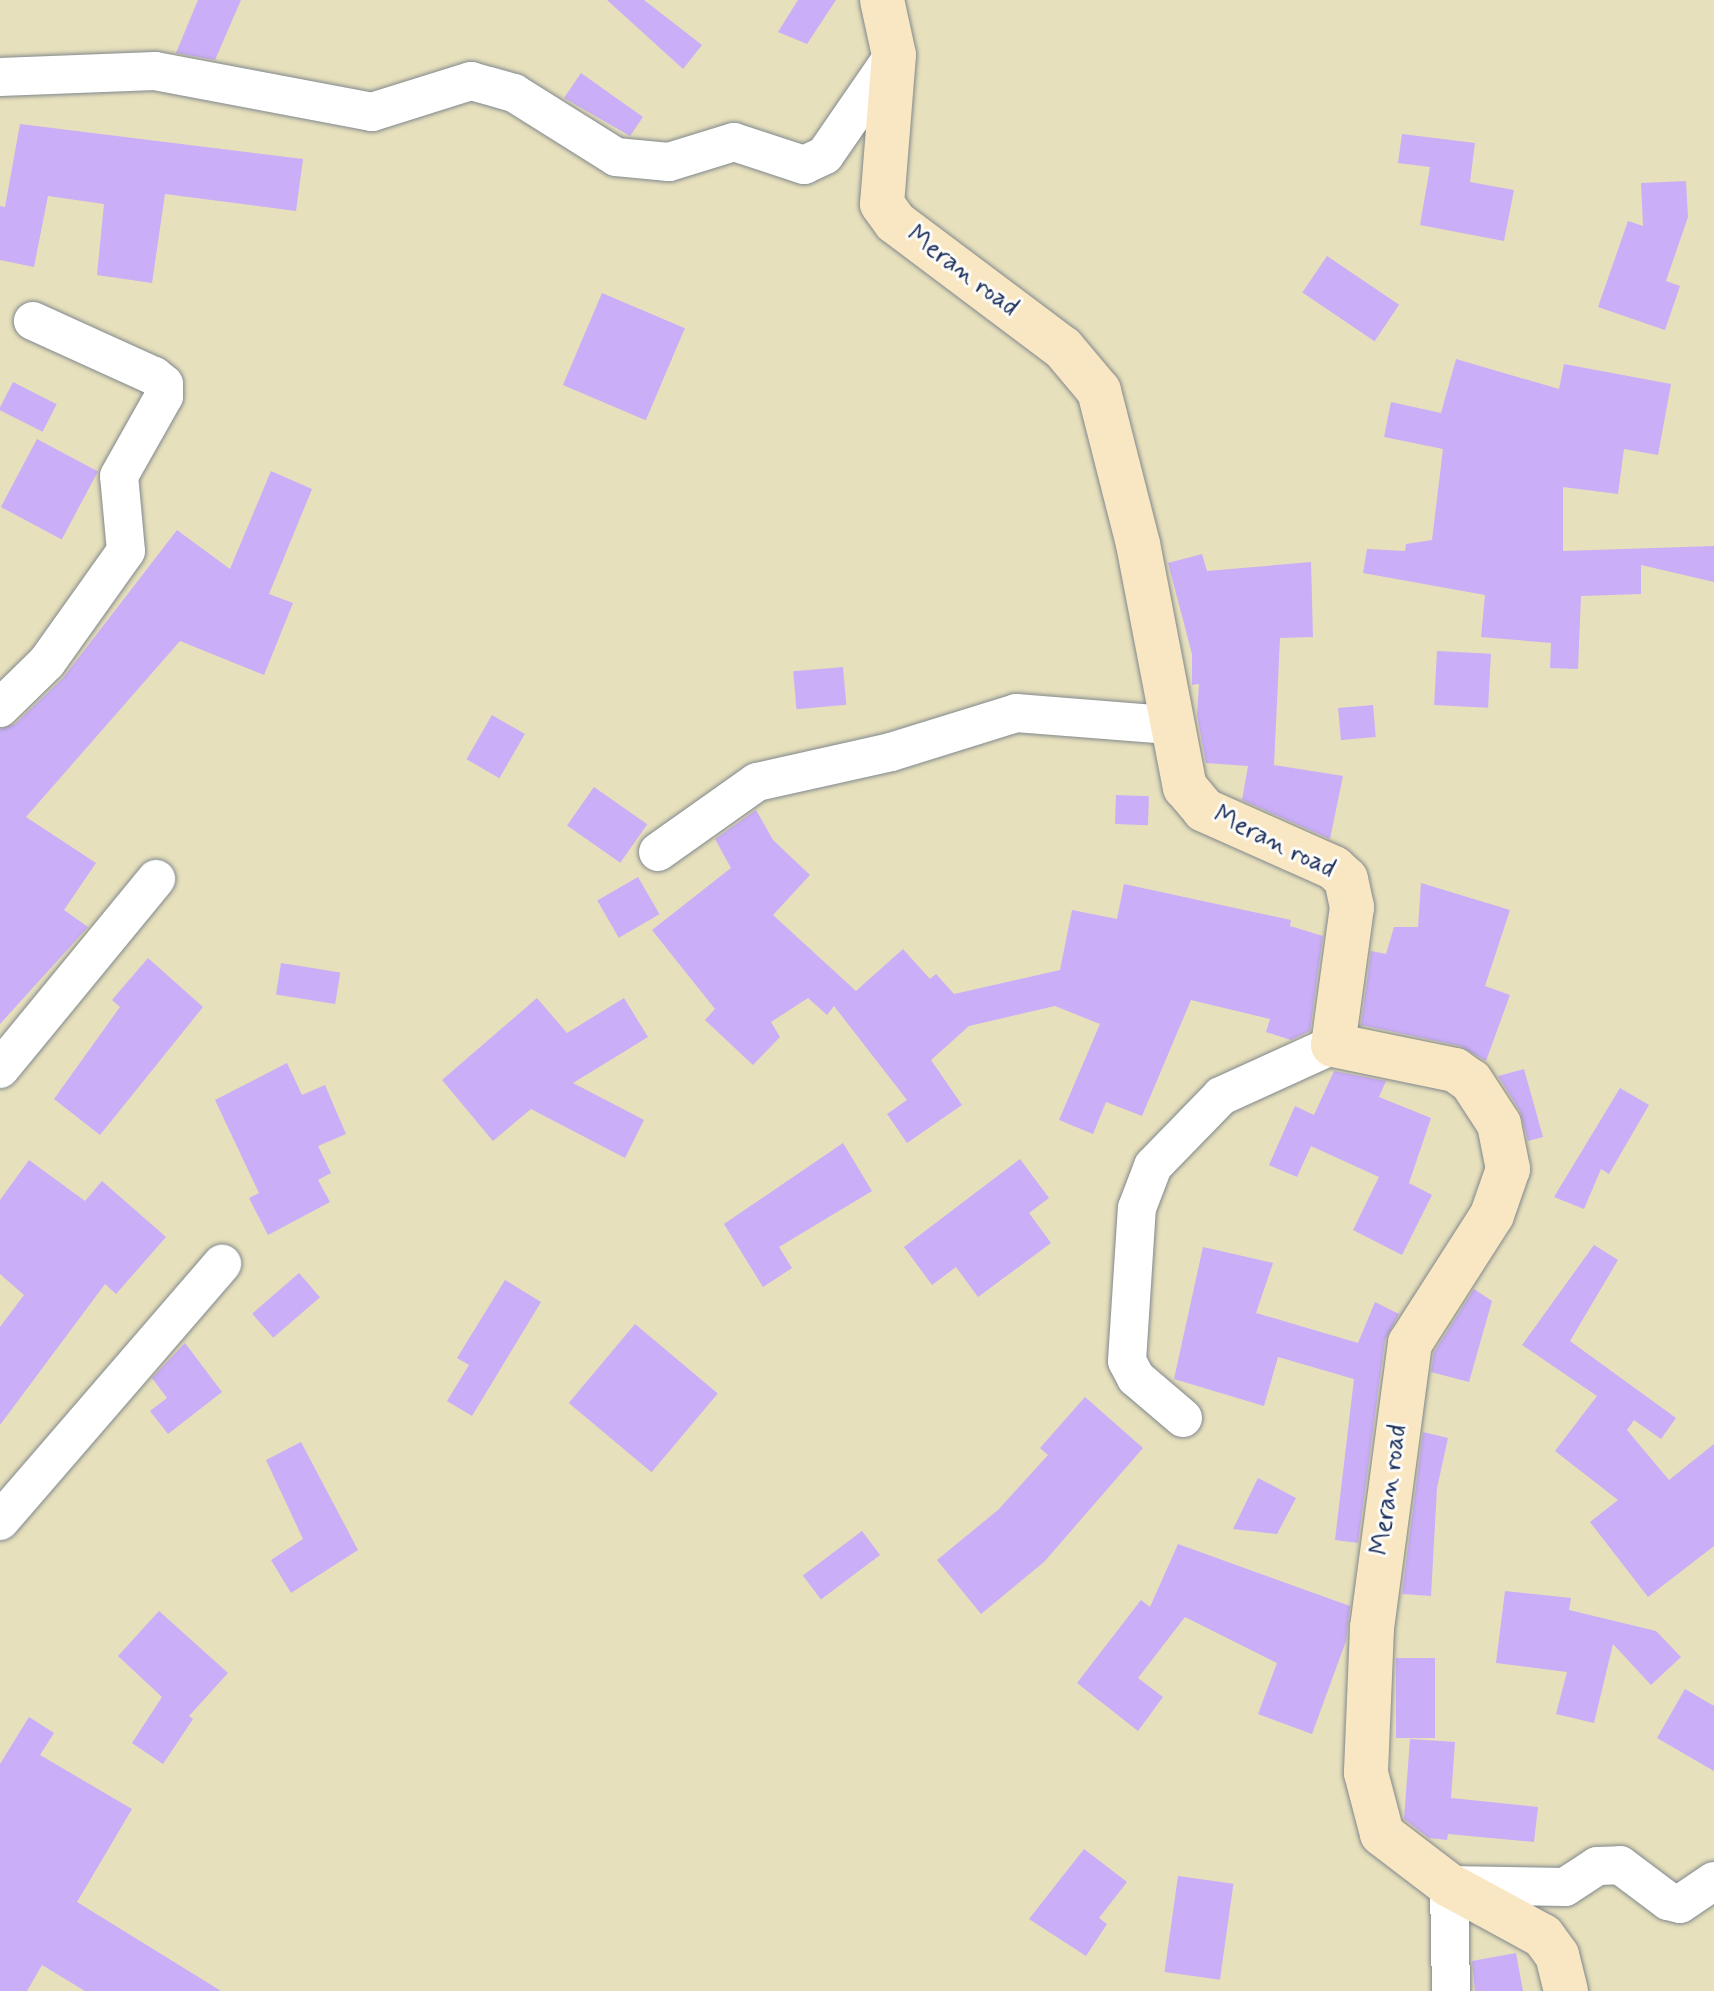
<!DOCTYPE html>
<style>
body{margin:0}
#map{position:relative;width:1714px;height:1991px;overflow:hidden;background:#e7e0bc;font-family:Mynerve,sans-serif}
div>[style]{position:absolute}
.building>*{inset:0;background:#caaef7;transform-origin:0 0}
.roads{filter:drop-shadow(0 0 2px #81888d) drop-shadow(0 0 2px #81888d)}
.street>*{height:38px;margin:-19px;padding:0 19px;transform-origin:19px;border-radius:19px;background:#fff}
.secondary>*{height:44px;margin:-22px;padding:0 22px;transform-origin:22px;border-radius:22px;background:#f9e7c3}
span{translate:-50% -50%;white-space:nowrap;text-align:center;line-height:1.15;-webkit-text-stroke:6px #fdfcf7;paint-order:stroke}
.street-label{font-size:26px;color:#1b2f5e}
</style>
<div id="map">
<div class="building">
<i style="clip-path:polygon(198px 0,241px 0,215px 60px,176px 53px)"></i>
<i style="clip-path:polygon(607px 0,644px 0,702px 45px,683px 69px)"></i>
<i style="clip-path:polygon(798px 0,836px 0,807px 44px,778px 32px)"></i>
<i style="clip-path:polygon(581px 73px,643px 117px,630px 136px,564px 98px)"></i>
<i style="clip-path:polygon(20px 124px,303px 159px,296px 211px,165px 194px,152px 283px,97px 275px,104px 204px,48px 196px,34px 267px,0 260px,0 206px,5px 207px)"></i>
<i style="clip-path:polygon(1402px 134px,1475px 143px,1470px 182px,1514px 190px,1504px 241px,1420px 225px,1430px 167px,1398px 163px)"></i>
<i style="clip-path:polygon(1686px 181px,1688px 217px,1666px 281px,1680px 286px,1665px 330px,1598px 307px,1628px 221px,1643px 226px,1641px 183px)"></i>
<i style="left:1327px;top:256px;width:87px;height:44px;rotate:34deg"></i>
<i style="left:602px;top:293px;width:90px;height:100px;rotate:23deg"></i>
<i style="clip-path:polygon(1456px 359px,1559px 389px,1564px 364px,1671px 384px,1658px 455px,1624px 449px,1618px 494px,1563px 487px,1563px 551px,1714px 546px,1714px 582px,1641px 565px,1641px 594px,1581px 596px,1578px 669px,1550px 668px,1551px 643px,1481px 637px,1485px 595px,1363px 573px,1367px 549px,1405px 551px,1406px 544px,1432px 540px,1443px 449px,1384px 437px,1391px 402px,1441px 413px)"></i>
<i style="left:13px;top:382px;width:49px;height:31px;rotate:27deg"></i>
<i style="left:37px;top:439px;width:69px;height:77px;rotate:28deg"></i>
<i style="clip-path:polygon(271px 471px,312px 489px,269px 594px,293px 603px,264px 675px,180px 641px,26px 817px,96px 863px,64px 910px,88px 927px,0 1024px,0 729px,15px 724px,63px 678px,177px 530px,230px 569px)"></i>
<i style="clip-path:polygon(1202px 554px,1207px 571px,1311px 562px,1313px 637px,1280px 638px,1274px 765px,1343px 776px,1330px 839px,1242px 800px,1248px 766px,1206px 763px,1197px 715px,1199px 684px,1192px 685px,1192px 654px,1168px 563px)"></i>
<i style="left:1437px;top:651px;width:54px;height:54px;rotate:3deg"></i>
<i style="left:843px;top:667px;width:38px;height:50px;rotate:85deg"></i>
<i style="left:1373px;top:705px;width:32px;height:35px;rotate:85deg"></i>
<i style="left:492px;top:715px;width:38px;height:51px;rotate:30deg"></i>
<i style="left:594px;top:787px;width:65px;height:47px;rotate:35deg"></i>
<i style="left:1116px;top:795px;width:33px;height:29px;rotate:2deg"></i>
<i style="clip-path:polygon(756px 810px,773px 840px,810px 875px,773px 915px,856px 991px,903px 949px,930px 979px,936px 974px,954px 994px,1060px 970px,1072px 910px,1117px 919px,1124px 884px,1291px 920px,1290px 926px,1323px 936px,1310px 1031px,1291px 1040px,1266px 1032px,1270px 1019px,1191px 1000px,1142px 1116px,1106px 1102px,1093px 1134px,1059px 1120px,1100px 1024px,1055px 1006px,969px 1026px,931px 1060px,962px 1105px,907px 1143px,887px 1114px,907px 1100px,834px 1006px,827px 1015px,808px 998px,771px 1022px,780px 1037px,753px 1065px,705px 1020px,715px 1009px,652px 930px,731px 868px,715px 839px)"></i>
<i style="left:638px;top:877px;width:43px;height:47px;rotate:60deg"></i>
<i style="clip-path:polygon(1421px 883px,1510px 910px,1485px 986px,1510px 995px,1486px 1061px,1460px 1046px,1361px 1025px,1371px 951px,1386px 954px,1394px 927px,1418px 927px)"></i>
<i style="clip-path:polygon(148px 958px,203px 1007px,100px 1135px,54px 1099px,120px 1007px,112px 1000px)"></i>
<i style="left:281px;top:963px;width:60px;height:32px;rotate:9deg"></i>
<i style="clip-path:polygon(537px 998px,567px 1033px,624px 998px,648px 1037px,573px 1083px,644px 1120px,625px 1158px,531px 1109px,493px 1141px,442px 1080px)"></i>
<i style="clip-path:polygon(287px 1063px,302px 1095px,325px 1085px,346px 1134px,318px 1146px,331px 1173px,318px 1180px,330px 1202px,268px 1235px,249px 1198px,259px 1193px,215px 1100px)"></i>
<i style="clip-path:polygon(1524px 1069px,1543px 1137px,1528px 1141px,1520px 1111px,1498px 1076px)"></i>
<i style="clip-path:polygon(1334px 1071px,1386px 1081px,1379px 1097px,1431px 1118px,1409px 1183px,1432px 1195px,1402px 1255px,1353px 1230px,1379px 1177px,1311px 1146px,1297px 1177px,1269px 1165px,1295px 1106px,1314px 1115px)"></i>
<i style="clip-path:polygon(1620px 1088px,1649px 1105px,1609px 1174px,1601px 1169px,1584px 1209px,1554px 1197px)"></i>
<i style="clip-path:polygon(843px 1143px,872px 1191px,779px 1247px,792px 1268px,763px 1287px,724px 1224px)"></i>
<i style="clip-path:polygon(1020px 1159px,1049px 1198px,1029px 1213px,1051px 1243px,978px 1297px,956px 1267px,932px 1285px,904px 1247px)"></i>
<i style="clip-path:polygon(29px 1160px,85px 1201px,102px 1181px,166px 1237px,116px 1294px,105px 1284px,0 1425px,0 1327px,24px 1295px,0 1274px,0 1200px)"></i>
<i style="clip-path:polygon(1594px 1245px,1618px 1260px,1570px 1341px,1676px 1418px,1661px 1439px,1634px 1420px,1627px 1430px,1669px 1480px,1714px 1444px,1714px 1546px,1648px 1597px,1590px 1522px,1618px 1500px,1555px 1451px,1597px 1396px,1522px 1345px)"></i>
<i style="clip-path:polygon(1203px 1247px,1273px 1263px,1256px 1313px,1358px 1343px,1375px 1302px,1399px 1314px,1385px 1340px,1358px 1543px,1335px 1540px,1354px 1379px,1278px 1357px,1264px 1406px,1174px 1379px)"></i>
<i style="left:299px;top:1273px;width:32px;height:62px;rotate:49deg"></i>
<i style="clip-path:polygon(505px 1280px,541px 1302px,472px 1416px,447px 1401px,469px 1365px,457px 1358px)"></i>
<i style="clip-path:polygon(1474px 1289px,1492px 1301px,1469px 1382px,1431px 1372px,1434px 1352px)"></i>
<i style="left:635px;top:1324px;width:108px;height:103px;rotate:40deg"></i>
<i style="clip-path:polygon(185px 1343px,222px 1392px,168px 1434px,150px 1411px,167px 1398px,152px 1378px)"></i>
<i style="clip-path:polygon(1085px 1397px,1143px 1448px,1044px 1562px,981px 1614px,937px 1560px,998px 1510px,1048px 1455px,1040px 1448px)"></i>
<i style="clip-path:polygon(1423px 1432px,1448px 1438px,1437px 1488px,1431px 1596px,1402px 1594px)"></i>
<i style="clip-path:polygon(301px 1442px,358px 1550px,291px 1593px,271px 1560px,303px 1539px,266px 1460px)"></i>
<i style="clip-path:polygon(1258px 1478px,1296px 1498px,1277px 1534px,1233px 1529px)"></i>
<i style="left:862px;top:1531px;width:30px;height:74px;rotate:53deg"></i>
<i style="clip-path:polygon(1178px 1544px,1350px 1606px,1346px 1641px,1312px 1734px,1258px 1714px,1277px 1663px,1185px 1617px,1138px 1678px,1163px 1697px,1138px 1731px,1077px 1683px,1141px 1600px,1150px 1607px)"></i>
<i style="clip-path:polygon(1505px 1591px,1571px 1598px,1569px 1610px,1656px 1631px,1681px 1657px,1651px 1685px,1613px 1644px,1594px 1723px,1556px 1714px,1567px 1672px,1496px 1663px)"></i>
<i style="clip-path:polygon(159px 1611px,228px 1673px,189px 1716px,193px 1719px,163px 1764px,132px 1743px,162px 1697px,118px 1656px)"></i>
<i style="left:1396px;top:1658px;width:39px;height:80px"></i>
<i style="clip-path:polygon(1685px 1689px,1714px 1706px,1714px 1771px,1657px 1738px)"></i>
<i style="clip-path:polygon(29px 1717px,54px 1733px,40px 1755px,132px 1809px,77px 1902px,221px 1991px,85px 1991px,42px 1965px,27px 1991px,0 1991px,0 1764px)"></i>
<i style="clip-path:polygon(1410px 1739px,1455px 1742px,1451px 1798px,1538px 1807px,1534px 1842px,1448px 1834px,1447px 1840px,1429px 1838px,1404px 1819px)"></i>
<i style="clip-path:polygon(1084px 1849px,1127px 1882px,1099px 1918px,1107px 1924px,1086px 1956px,1029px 1919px)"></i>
<i style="left:1178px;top:1876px;width:56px;height:97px;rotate:8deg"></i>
<i style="clip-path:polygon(1516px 1953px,1523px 1991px,1475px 1991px,1472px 1961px)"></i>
</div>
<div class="roads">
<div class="street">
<i style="left:0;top:77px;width:155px;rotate:-2.2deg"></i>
<i style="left:155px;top:71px;width:221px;rotate:10.7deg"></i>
<i style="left:372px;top:112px;width:104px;rotate:-17.4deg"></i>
<i style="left:471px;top:81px;width:45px;rotate:15.6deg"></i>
<i style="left:514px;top:93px;width:120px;rotate:32.1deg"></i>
<i style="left:616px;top:157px;width:53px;rotate:5.4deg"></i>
<i style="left:669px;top:162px;width:68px;rotate:-17.1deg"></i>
<i style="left:734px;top:142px;width:74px;rotate:18.2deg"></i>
<i style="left:804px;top:165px;width:23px;rotate:-25deg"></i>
<i style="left:825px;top:155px;width:121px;rotate:-55.4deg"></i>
<i style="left:0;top:708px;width:66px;rotate:-44.4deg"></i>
<i style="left:47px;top:662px;width:136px;rotate:-54.6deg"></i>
<i style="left:126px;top:551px;width:75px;rotate:-95.3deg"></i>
<i style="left:119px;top:476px;width:92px;rotate:-60.6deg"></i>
<i style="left:164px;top:396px;width:12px;rotate:-90deg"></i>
<i style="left:164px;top:384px;width:13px;rotate:-141deg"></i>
<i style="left:154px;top:376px;width:133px;rotate:-155.6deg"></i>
<i style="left:658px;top:852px;width:121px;rotate:-35.3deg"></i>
<i style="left:757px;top:782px;width:137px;rotate:-12.6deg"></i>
<i style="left:891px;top:752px;width:131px;rotate:-17.3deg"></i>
<i style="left:1016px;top:713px;width:154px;rotate:4.5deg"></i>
<i style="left:0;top:1069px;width:246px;rotate:-50.6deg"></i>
<i style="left:1183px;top:1418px;width:62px;rotate:-139.6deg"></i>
<i style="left:1136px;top:1378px;width:19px;rotate:-118deg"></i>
<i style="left:1127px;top:1361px;width:153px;rotate:-86.3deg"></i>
<i style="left:1137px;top:1208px;width:45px;rotate:-69.1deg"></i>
<i style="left:1153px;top:1166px;width:98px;rotate:-45.8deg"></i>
<i style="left:1221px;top:1096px;width:123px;rotate:-24.5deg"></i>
<i style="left:0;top:1521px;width:340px;rotate:-49.2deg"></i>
<i style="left:1451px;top:1991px;width:106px;rotate:-91.1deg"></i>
<i style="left:1449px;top:1885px;width:116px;rotate:1deg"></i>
<i style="left:1565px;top:1887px;width:38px;rotate:-33deg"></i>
<i style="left:1597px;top:1866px;width:23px;rotate:-2deg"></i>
<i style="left:1620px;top:1865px;width:60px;rotate:36.9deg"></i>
<i style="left:1668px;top:1901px;width:12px;rotate:14deg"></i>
<i style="left:1680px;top:1904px;width:41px;rotate:-34.1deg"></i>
</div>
<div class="secondary">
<i style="left:882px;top:0;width:56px;rotate:77.7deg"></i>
<i style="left:894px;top:55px;width:149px;rotate:94.6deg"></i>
<i style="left:882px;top:204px;width:22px;rotate:54deg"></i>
<i style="left:895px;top:222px;width:210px;rotate:36.9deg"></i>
<i style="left:1063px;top:348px;width:56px;rotate:50.1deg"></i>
<i style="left:1099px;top:391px;width:158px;rotate:75.7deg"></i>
<i style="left:1138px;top:544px;width:248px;rotate:79.1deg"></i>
<i style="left:1185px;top:787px;width:30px;rotate:50deg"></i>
<i style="left:1204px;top:810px;width:142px;rotate:24deg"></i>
<i style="left:1334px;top:868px;width:16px;rotate:43deg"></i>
<i style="left:1346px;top:879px;width:29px;rotate:78deg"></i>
<i style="left:1352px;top:907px;width:139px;rotate:97.8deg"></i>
<i style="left:1333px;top:1045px;width:125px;rotate:11.6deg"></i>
<i style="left:1455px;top:1070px;width:19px;rotate:35deg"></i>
<i style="left:1471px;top:1081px;width:51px;rotate:56.9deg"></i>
<i style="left:1499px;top:1124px;width:46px;rotate:78.7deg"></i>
<i style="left:1508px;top:1169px;width:49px;rotate:109.2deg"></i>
<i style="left:1492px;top:1215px;width:152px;rotate:122.6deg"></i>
<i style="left:1410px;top:1343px;width:288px;rotate:97.6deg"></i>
<i style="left:1372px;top:1628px;width:145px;rotate:92.4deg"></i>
<i style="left:1366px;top:1773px;width:63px;rotate:75.3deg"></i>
<i style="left:1382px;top:1834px;width:84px;rotate:37.3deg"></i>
<i style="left:1449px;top:1885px;width:107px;rotate:28.5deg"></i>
<i style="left:1543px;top:1936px;width:24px;rotate:54deg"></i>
<i style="left:1557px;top:1955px;width:37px;rotate:76deg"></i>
</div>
</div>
<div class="street-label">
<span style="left:962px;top:272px;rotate:37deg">Meran road</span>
<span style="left:1274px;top:843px;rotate:26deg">Meran road</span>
<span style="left:1390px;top:1490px;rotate:-82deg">Meran road</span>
</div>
</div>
